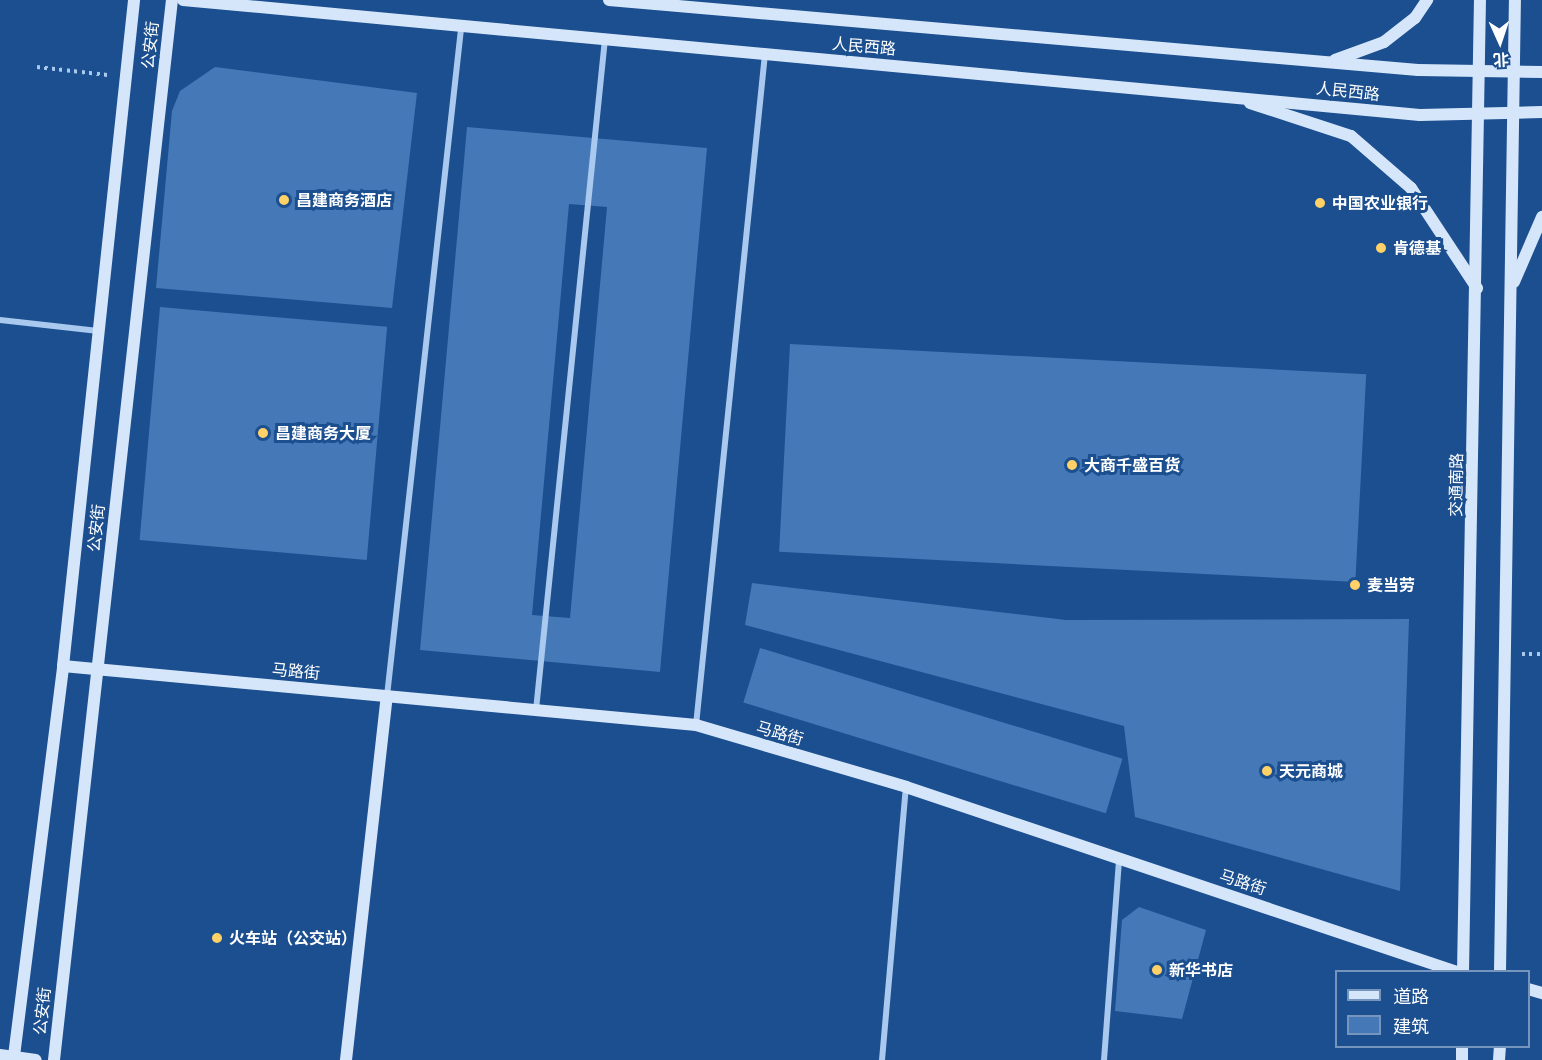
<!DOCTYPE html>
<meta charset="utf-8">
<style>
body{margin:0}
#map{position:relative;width:1542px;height:1060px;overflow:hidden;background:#1b4f8f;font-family:Commissioner,"Noto Sans SC",sans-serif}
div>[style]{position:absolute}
.building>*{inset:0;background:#4478b7;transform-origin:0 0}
.path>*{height:4px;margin-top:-2px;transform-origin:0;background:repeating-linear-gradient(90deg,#a9c9ee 0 3px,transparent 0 7.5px)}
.street>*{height:6px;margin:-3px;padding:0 3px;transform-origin:3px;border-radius:3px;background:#a9c9ee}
.secondary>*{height:12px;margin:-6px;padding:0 6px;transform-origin:6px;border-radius:6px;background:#d6e6fa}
.dots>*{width:16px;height:16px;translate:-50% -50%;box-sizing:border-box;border:3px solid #1b4f8f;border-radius:50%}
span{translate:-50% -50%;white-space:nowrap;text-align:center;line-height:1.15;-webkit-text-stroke:6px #1b4f8f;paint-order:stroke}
.street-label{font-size:16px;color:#fff}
.poi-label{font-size:16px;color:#fff;font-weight:700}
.left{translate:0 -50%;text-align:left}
.legend{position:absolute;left:1335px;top:970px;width:195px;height:78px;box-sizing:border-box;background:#1b4f8f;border:2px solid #7695bc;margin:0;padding:8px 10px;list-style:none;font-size:18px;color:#fff}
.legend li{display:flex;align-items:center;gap:12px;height:30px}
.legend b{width:30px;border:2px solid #7695bc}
.north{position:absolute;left:1470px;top:12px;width:60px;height:60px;-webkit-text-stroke:4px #1b4f8f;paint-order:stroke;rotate:177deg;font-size:16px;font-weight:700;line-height:24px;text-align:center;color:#fff}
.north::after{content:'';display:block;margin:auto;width:21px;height:27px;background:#fff;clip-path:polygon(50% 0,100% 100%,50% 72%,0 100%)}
</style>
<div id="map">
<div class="building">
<i style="clip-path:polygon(215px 67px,417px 93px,392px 308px,156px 288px,172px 111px,180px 91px)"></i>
<i style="clip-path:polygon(evenodd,467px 127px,707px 148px,660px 672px,420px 650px,467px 127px,569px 204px,607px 207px,570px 618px,532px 615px,569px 204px)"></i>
<i style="left:160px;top:307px;width:228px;height:234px;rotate:5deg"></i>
<i style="left:790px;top:344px;width:577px;height:208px;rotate:3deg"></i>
<i style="clip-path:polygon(752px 583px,1066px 620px,1409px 619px,1400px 891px,1135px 817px,1124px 726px,745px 625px)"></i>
<i style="left:760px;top:648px;width:379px;height:57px;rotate:17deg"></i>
<i style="clip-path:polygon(1139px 907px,1206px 930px,1182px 1019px,1115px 1011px,1122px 920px)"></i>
</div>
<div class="path">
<i style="left:37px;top:67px;width:71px;rotate:6.4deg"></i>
<i style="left:1522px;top:654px;width:20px"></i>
</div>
<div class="street">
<i style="left:0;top:320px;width:99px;rotate:6.4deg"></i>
<i style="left:387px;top:696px;width:671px;rotate:-83.67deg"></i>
<i style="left:536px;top:710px;width:675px;rotate:-84.13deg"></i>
<i style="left:696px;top:725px;width:675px;rotate:-84.13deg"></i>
<i style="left:882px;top:1060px;width:274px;rotate:-85deg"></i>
<i style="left:1104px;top:1060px;width:202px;rotate:-85.7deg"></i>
</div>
<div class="secondary">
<i style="left:183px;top:0;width:1242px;rotate:5.31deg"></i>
<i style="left:1420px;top:115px;width:122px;rotate:-1.4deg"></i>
<i style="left:609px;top:0;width:812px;rotate:4.95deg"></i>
<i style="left:1418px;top:70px;width:124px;rotate:0.9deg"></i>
<i style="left:1335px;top:60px;width:52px;rotate:-20.2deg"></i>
<i style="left:1384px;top:42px;width:39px;rotate:-38deg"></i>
<i style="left:1415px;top:18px;width:22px;rotate:-56deg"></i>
<i style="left:1250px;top:103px;width:106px;rotate:18.1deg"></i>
<i style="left:1351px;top:136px;width:79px;rotate:40.9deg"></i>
<i style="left:1411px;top:188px;width:120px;rotate:56.6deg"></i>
<i style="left:1514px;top:282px;width:71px;rotate:-66.7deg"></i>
<i style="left:63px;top:666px;width:636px;rotate:5.32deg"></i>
<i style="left:696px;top:725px;width:219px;rotate:16.4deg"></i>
<i style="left:906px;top:787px;width:581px;rotate:18.56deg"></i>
<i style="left:1463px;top:972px;width:972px;rotate:-89deg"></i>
<i style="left:1500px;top:972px;width:972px;rotate:-89.12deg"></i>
<i style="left:1528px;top:989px;width:15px;rotate:16deg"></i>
<i style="left:0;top:1055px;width:36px;rotate:8deg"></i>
<i style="left:14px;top:1056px;width:393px;rotate:-82.8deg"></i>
<i style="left:63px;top:666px;width:670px;rotate:-83.91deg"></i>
<i style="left:54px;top:1060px;width:1067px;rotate:-83.65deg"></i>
<i style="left:346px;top:1060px;width:366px;rotate:-83.6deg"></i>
<i style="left:1462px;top:1060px;width:14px;rotate:-90deg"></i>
<i style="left:1499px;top:1060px;width:14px;rotate:-86deg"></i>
</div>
<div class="dots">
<i style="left:284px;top:200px;background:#ffd166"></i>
<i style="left:1320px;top:203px;background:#ffd166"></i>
<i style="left:1381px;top:248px;background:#ffd166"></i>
<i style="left:263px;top:433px;background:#ffd166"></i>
<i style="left:1072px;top:465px;background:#ffd166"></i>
<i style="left:1355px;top:585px;background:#ffd166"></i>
<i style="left:1267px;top:771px;background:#ffd166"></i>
<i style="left:217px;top:938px;background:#ffd166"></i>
<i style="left:1157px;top:970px;background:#ffd166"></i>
</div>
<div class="street-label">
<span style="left:150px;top:45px;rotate:-84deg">公安街</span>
<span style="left:864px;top:46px;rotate:5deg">人民西路</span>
<span style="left:1348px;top:91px;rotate:6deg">人民西路</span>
<span style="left:1456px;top:485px;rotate:-89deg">交通南路</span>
<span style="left:96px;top:528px;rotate:-84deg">公安街</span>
<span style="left:296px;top:671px;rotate:5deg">马路街</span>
<span style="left:780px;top:733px;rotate:16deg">马路街</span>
<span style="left:1243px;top:882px;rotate:18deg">马路街</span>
<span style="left:42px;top:1011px;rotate:-84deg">公安街</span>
</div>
<div class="poi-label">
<span class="left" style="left:296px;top:200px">昌建商务酒店</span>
<span class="left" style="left:1332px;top:203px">中国农业银行</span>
<span class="left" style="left:1393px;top:248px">肯德基</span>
<span class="left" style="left:275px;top:433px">昌建商务大厦</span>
<span class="left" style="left:1084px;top:465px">大商千盛百货</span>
<span class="left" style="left:1367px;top:585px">麦当劳</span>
<span class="left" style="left:1279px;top:771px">天元商城</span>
<span class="left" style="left:229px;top:938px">火车站（公交站）</span>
<span class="left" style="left:1169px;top:970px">新华书店</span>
</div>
<ul class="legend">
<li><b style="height:8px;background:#d6e6fa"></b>道路</li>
<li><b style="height:16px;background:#4478b7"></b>建筑</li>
</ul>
<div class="north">北</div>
</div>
